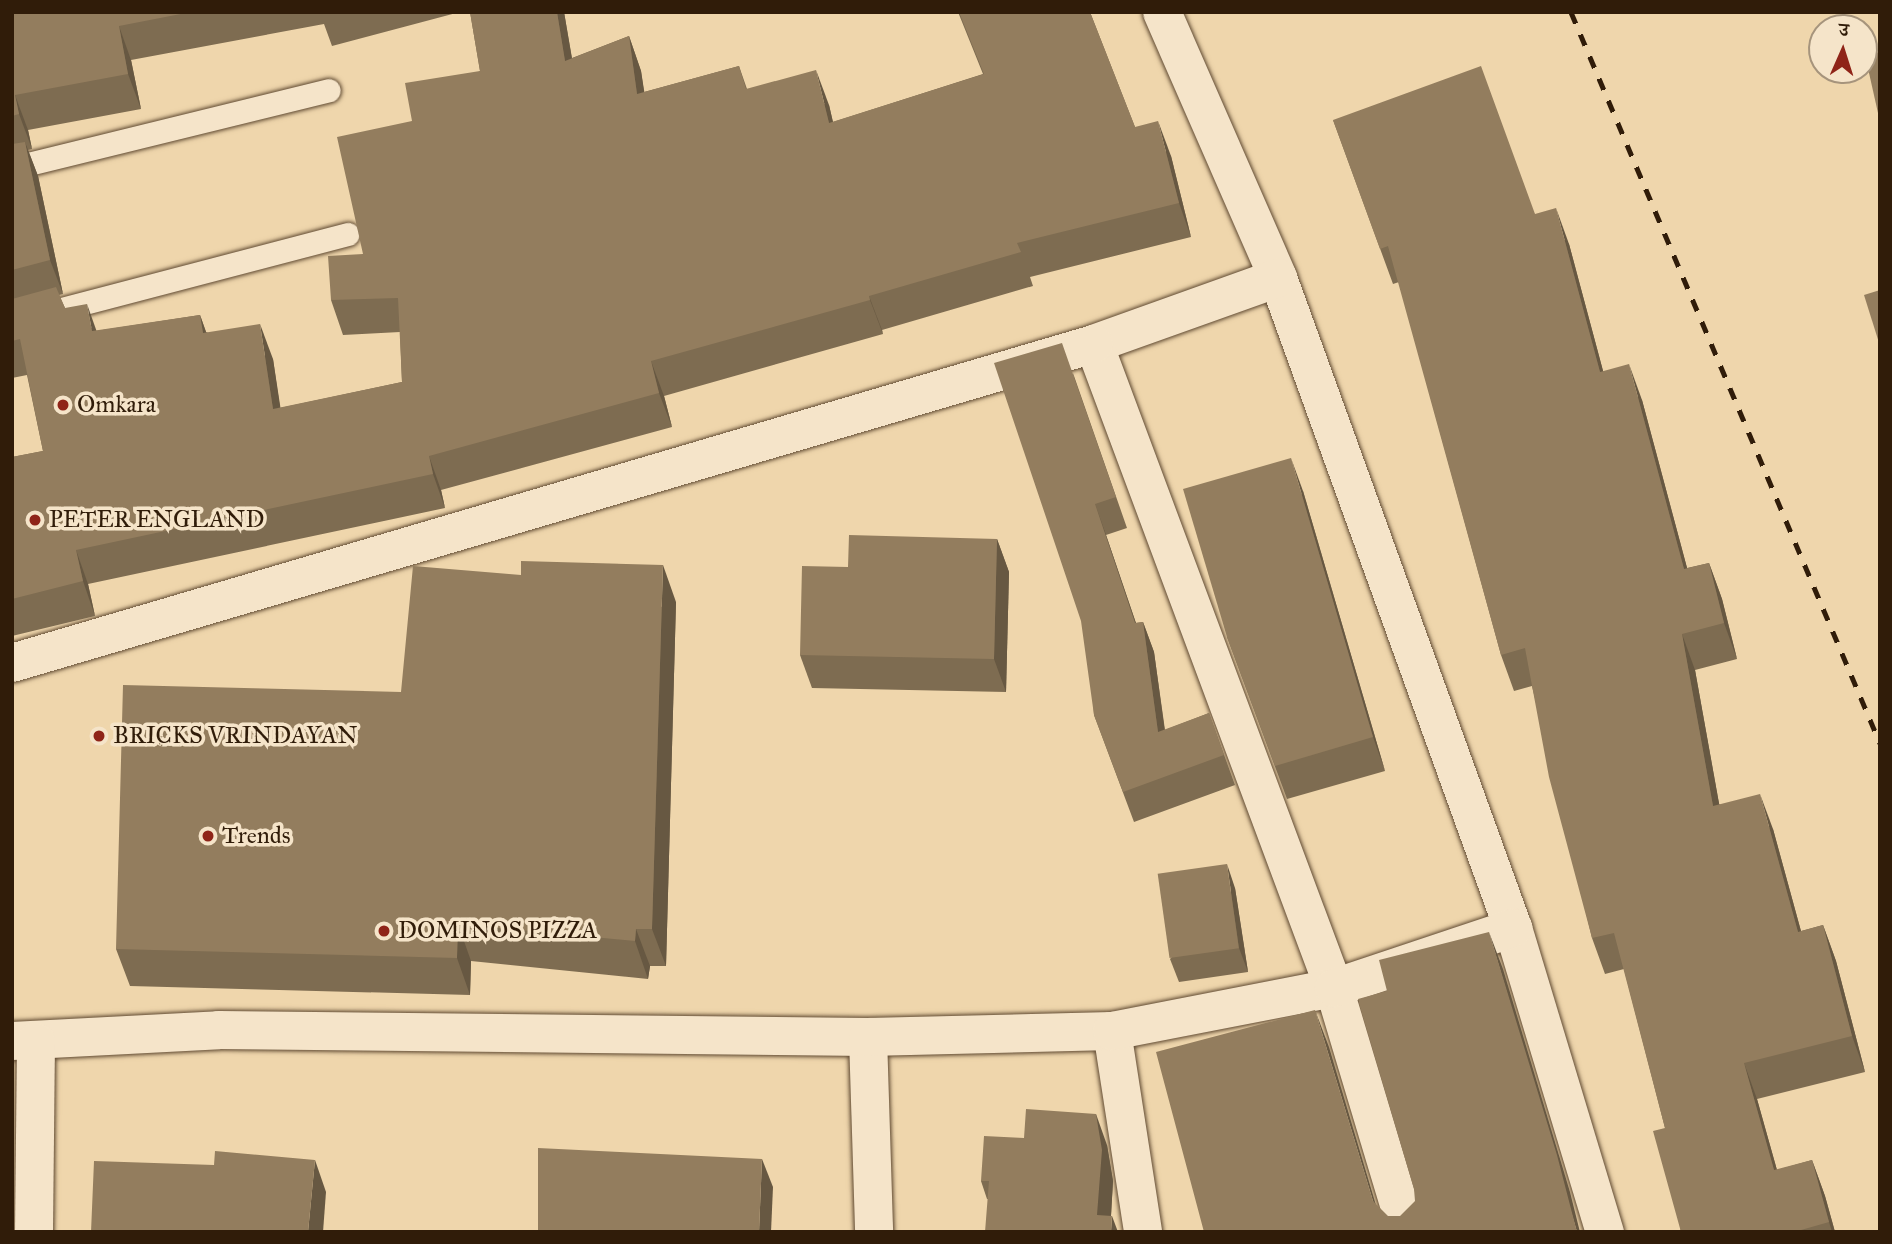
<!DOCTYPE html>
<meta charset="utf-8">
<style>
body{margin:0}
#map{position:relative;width:1892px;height:1244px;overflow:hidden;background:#efd6ac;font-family:"IM FELL Great Primer","Noto Serif Devanagari",serif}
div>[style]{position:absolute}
.roads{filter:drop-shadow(0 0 2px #604a32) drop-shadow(0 0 2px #604a32)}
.service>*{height:23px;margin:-11.5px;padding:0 11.5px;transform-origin:11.5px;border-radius:11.5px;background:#f5e4c9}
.minor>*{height:38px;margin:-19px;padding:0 19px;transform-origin:19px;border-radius:19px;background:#f5e4c9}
.rail>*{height:5px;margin-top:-2.5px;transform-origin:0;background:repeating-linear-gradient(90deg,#301c09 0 12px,transparent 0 24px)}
.wall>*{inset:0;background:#7e6c51}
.shaded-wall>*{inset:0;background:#675842}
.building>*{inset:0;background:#937d5e;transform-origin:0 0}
.dots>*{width:19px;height:19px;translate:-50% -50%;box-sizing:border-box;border:4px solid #f5e4c9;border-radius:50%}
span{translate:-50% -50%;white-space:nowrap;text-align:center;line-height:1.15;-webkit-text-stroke:7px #f5e4c9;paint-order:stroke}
.poi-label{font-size:24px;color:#301c09}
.left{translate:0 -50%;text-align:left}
.frame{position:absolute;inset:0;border:14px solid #301c09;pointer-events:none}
.north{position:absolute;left:1808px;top:14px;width:70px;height:70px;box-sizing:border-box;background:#f5e4c9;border:2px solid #a6947c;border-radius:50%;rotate:3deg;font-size:19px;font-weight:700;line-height:28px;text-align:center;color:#301c09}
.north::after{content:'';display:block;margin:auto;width:24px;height:32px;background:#8f2418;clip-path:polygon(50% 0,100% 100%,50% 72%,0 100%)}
</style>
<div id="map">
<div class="roads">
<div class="service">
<i style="left:12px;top:168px;width:326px;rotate:-13.8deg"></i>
<i style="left:12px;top:322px;width:347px;rotate:-14.7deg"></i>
</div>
<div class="minor">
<i style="left:1162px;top:12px;width:290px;rotate:66.4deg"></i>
<i style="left:1278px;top:278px;width:691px;rotate:70.12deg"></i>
<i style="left:1513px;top:928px;width:318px;rotate:73.2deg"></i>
<i style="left:1278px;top:278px;width:195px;rotate:160.3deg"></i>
<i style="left:1094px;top:344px;width:687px;rotate:69.56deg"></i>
<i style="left:1334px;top:988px;width:255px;rotate:73.3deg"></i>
<i style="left:12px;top:663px;width:1128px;rotate:-16.43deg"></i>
<i style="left:1112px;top:1031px;width:203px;rotate:81.2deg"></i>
<i style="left:868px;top:1037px;width:195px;rotate:88.2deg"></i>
<i style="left:12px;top:1041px;width:207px;rotate:-3deg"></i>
<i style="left:219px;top:1030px;width:649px;rotate:0.62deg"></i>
<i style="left:868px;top:1037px;width:244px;rotate:-1.4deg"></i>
<i style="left:1112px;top:1031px;width:226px;rotate:-11deg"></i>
<i style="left:1334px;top:988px;width:189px;rotate:-18.5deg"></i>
<i style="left:34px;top:1232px;width:190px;rotate:-89.4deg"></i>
</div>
</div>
<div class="rail">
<i style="left:1571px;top:12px;width:794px;rotate:67.09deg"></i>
</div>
<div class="wall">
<i style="clip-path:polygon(12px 12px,460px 12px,332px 46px,324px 24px,131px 60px,141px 109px,28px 130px,32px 149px,28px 150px,38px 176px,63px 294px,59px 295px,65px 308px,96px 331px,200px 315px,206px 332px,273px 359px,280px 408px,402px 382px,400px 332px,343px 335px,331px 300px,363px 254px,412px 121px,480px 71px,470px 12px,564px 12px,572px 58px,629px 36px,641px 71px,644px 92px,739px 66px,747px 89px,829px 105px,833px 122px,983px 74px,958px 12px,1090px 12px,1135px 127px,1171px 156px,1191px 237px,1030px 277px,1033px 286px,882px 330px,883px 334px,664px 396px,672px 427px,441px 490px,445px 508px,88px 584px,95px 616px,12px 636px,12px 457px,43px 451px,27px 375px,12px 378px)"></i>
<i style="clip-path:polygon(1333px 120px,1535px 214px,1569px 244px,1603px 371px,1642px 400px,1687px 568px,1709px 563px,1722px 599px,1737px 659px,1695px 670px,1719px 804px,1773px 829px,1801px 931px,1823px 925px,1836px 961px,1865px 1072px,1757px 1099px,1777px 1170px,1812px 1160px,1825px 1196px,1835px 1232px,1681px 1232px,1665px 1128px,1624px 969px,1605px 974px,1592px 938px,1532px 686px,1514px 691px,1501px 655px,1399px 282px,1393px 284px)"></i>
<i style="clip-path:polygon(1073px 373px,1127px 528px,1106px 535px,1136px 623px,1143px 622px,1154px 652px,1165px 730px,1209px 713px,1235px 785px,1134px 822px,1094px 715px)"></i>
<i style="clip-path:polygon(1303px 491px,1385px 771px,1287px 799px,1227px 637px)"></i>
<i style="clip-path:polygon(997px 539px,1009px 572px,1006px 692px,812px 688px,800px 655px,848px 567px)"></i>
<i style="clip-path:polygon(676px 602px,666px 966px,650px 966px,648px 979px,471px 961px,470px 995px,130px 986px,116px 949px,401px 692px)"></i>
<i style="clip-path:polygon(1235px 888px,1248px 972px,1179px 982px,1170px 959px)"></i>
<i style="clip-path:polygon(1107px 1145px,1113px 1181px,1111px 1216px,987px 1199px,981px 1181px)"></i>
</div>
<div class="shaded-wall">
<i style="clip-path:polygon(557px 12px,564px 12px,578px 95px,565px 61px)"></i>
<i style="clip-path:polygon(119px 26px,131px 60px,141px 109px,128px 74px)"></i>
<i style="clip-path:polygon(629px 36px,641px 71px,650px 128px,637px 94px)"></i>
<i style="clip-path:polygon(816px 70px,829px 105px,841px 158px,829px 123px)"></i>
<i style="clip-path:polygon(15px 95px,28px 130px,32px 149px,19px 114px)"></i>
<i style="clip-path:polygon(1158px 121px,1171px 156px,1191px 237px,1179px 203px)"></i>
<i style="clip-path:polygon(25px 142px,38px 176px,63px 294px,50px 260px)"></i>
<i style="clip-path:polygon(1556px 208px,1569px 244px,1613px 408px,1600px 372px)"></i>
<i style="clip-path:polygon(869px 296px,882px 330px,883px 334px,870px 300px)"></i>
<i style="clip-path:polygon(87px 304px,99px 338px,92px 331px)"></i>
<i style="clip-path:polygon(200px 315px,212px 349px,203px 333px)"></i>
<i style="clip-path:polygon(260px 324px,273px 359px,286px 444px,273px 409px)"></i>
<i style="clip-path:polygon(651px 361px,664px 396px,672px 427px,659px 393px)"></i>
<i style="clip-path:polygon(1629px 364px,1642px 400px,1697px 605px,1684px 569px)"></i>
<i style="clip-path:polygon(429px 456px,441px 490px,445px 508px,433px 474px)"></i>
<i style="clip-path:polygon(1291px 458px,1303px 491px,1385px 771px,1373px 737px)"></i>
<i style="clip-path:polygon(1095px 504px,1106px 535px,1146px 653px,1135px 623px)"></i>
<i style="clip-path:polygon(997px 539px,1009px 572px,1006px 692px,994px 659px)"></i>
<i style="clip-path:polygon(76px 550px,88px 584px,95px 616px,83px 581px)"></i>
<i style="clip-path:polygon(1709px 563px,1722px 599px,1737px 659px,1724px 623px)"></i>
<i style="clip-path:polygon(663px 565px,676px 602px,666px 966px,652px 929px)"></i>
<i style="clip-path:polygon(1143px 622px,1154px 652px,1169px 762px,1158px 732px)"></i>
<i style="clip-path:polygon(1682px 634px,1695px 670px,1726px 842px,1713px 806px)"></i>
<i style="clip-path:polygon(1760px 794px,1773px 829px,1811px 968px,1798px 932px)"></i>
<i style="clip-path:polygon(1227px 864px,1235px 888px,1248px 972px,1239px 948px)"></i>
<i style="clip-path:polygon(458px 924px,471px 961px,470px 995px,457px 958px)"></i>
<i style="clip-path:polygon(1823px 925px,1836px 961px,1865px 1072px,1852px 1036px)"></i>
<i style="clip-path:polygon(636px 929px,650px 966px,648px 979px,635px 941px)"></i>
<i style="clip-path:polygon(1489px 932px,1503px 969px,1570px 1192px,1580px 1232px,1577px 1232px)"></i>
<i style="clip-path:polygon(1315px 1010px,1329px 1047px,1384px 1232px,1373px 1201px)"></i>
<i style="clip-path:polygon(1744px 1063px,1757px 1099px,1787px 1206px,1774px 1170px)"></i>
<i style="clip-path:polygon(1096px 1114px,1107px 1145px,1113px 1181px,1110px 1232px,1097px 1215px)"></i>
<i style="clip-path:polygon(762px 1159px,773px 1187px,771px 1232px,759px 1232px)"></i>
<i style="clip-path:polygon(315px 1160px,326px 1192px,323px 1232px,308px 1232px)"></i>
<i style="clip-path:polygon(1812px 1160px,1825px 1196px,1835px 1232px,1832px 1232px,1829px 1222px)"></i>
<i style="clip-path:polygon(1112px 1216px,1118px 1232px,1111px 1232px)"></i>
</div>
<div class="building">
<i style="clip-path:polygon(12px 12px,191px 12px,119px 26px,128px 74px,15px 95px,19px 114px,12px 116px)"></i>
<i style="clip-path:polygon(470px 12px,557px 12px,565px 61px,629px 36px,637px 94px,739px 66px,746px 89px,816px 70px,829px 123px,984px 74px,959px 12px,1090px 12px,1135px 127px,1158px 121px,1179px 203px,1017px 243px,1021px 252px,869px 296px,870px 300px,651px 361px,659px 393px,429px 456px,433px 474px,76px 550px,83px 581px,12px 599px,12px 457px,43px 451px,20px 339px,12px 341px,12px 299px,56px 287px,65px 308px,87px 304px,92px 331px,200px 315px,203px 333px,260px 324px,273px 409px,402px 382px,398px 298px,331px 300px,328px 256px,363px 254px,337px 137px,412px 121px,405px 83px,480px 71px)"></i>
<i style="clip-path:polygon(1880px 52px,1880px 122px,1865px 55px)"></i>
<i style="clip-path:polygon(1481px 66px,1535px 214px,1556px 208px,1600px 372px,1629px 364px,1684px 569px,1709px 563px,1724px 623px,1682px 634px,1713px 806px,1760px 794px,1798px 932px,1823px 925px,1852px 1036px,1744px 1063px,1774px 1170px,1812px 1160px,1829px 1222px,1794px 1232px,1681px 1232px,1653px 1131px,1665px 1128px,1614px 933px,1592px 938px,1549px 777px,1525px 648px,1501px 655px,1388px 246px,1380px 249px,1333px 120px)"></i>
<i style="clip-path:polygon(25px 142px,50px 260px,12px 270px,12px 144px)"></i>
<i style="clip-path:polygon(1880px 290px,1880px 346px,1864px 295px)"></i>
<i style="clip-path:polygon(1062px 343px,1116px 497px,1095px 504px,1135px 623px,1143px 622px,1158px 732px,1209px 713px,1224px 755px,1123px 792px,1094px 715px,1081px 621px,994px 363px)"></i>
<i style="clip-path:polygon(1291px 458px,1373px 737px,1275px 766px,1227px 637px,1183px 489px)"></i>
<i style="clip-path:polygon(849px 535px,997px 539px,994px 659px,800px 655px,802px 566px,848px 567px)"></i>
<i style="clip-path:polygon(521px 561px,663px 565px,652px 929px,636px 929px,635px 941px,458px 924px,457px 958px,116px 949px,123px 685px,401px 692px,413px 566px,521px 575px)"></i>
<i style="left:1227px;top:864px;width:85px;height:70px;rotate:82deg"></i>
<i style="clip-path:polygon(1489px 932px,1557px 1155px,1577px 1232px,1204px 1232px,1156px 1052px,1315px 1010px,1373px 1201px,1388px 1216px,1400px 1216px,1415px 1201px,1414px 1189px,1358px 999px,1387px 991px,1379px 960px)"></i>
<i style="clip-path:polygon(1026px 1109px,1096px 1114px,1102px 1150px,1097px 1215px,1112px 1216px,1111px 1232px,985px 1232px,989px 1181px,981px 1181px,984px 1136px,1024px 1138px)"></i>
<i style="clip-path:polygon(538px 1148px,762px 1159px,759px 1232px,538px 1232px)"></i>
<i style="clip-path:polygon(215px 1151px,315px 1160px,308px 1232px,91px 1232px,94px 1161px,214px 1165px)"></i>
</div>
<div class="dots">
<i style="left:63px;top:405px;background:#8f2418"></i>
<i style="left:35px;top:520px;background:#8f2418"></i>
<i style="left:99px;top:736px;background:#8f2418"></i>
<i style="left:208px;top:836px;background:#8f2418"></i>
<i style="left:384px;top:931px;background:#8f2418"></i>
</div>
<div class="poi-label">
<span class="left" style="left:77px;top:405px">Omkara</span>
<span class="left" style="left:49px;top:520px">PETER ENGLAND</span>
<span class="left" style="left:113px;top:736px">BRICKS VRINDAYAN</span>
<span class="left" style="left:222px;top:836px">Trends</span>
<span class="left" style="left:398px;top:931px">DOMINOS PIZZA</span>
</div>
<div class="frame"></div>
<div class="north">उ</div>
</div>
